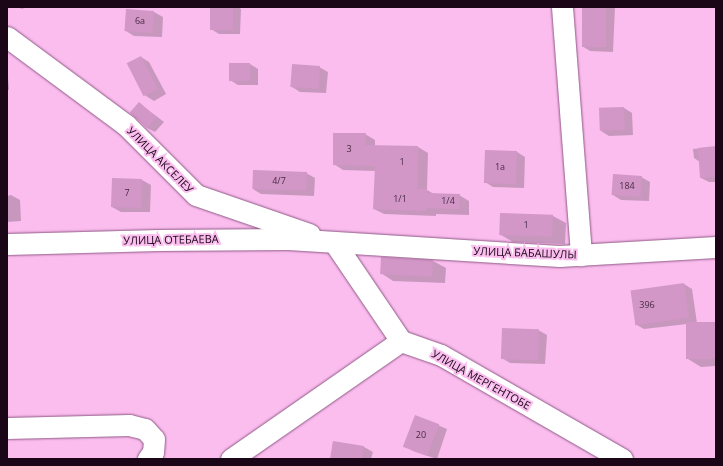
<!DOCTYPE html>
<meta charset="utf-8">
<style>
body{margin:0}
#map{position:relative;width:723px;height:466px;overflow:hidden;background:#fabdee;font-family:"Open Sans",sans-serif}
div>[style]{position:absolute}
.shadow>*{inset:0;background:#0003}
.building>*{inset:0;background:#d297c6;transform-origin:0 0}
.roads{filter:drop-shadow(0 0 1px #8f5985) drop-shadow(0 0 1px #8f5985)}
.minor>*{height:21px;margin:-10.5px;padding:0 10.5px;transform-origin:10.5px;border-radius:10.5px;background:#fff}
span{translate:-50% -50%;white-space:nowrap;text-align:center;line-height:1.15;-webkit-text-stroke:4px #fabdee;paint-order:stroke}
.number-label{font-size:9px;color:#482a43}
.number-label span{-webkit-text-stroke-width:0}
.street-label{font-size:11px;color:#1a0617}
.frame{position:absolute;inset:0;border:8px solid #1a0617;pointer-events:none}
</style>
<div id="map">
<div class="shadow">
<i style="clip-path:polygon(15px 7px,24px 7px,23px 9px)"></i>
<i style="clip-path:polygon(211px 7px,238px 7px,241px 9px,240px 34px,219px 34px,211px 29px)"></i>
<i style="clip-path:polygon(583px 7px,615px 7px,613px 52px,590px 51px,582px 46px)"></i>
<i style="clip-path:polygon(127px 10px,154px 12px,163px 17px,162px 37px,134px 36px,126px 31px)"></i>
<i style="clip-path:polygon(141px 57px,149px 62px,166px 94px,154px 101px,146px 96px,129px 63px)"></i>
<i style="clip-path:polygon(250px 64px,258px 69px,258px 85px,238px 85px,230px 80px)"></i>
<i style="clip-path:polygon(7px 65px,9px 90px,7px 90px)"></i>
<i style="clip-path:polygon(319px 67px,328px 72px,326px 93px,300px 92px,292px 87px)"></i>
<i style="clip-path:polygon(139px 103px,164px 122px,155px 132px,147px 128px,131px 113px)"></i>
<i style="clip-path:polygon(624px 108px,632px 113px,633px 135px,609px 136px,601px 131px)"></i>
<i style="clip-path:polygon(365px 134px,375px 140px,375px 147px,418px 147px,428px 153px,427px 190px,434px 194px,459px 195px,469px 201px,469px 215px,436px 214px,436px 216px,384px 214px,374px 209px,376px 171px,343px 170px,334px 164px)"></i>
<i style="clip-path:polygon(716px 147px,716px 182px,709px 182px,701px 178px,700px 162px,694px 158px,693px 149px)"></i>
<i style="clip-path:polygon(517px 152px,525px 157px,524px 188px,493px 187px,485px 182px)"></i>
<i style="clip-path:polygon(306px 173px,315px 178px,314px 196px,261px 194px,253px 189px)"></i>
<i style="clip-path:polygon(641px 177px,650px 182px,649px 201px,621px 200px,613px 195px)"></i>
<i style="clip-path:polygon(142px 180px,151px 185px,150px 212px,121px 212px,112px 207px)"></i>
<i style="clip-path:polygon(11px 195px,20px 200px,21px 221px,7px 222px,7px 196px)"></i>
<i style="clip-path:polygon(501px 214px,553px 216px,566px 223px,565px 244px,513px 242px,501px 235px)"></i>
<i style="clip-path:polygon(382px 258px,433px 261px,446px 268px,445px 283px,393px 281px,381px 273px)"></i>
<i style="clip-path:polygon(684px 284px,692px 289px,697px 323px,716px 323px,716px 366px,701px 367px,688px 359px,687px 324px,644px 329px,635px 324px)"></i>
<i style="clip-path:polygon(538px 330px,547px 335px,545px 364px,510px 363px,502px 358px)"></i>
<i style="clip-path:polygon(416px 416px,447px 429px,437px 459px,413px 451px,405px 446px)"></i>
<i style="clip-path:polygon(333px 442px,364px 447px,373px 452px,371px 459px,331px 459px)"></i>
</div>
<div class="building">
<i style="left:210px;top:7px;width:23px;height:23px"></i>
<i style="left:582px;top:7px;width:24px;height:40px"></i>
<i style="left:126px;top:9px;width:28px;height:22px;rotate:4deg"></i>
<i style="left:141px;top:56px;width:37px;height:16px;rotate:63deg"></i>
<i style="left:229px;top:63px;width:21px;height:18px"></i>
<i style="left:292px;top:64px;width:28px;height:23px;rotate:4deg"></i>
<i style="left:139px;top:102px;width:23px;height:14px;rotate:41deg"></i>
<i style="left:624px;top:107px;width:23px;height:25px;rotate:88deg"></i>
<i style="clip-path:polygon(333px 133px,366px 133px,365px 145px,418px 146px,417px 189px,427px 189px,427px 193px,460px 194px,459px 209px,426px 208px,426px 211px,373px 209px,375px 166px,333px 165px)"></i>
<i style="clip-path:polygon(716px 146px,716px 177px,700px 178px,698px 148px)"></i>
<i style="left:485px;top:150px;width:32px;height:33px;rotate:2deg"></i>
<i style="left:253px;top:170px;width:54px;height:19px;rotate:2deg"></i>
<i style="left:613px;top:174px;width:29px;height:21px;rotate:4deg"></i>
<i style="left:112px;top:178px;width:30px;height:29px;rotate:2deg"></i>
<i style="left:500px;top:213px;width:53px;height:22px;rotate:2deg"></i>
<i style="left:381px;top:257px;width:52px;height:17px;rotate:3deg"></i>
<i style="left:684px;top:283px;width:35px;height:54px;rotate:82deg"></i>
<i style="left:716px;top:322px;width:37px;height:30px;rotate:90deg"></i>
<i style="left:502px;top:328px;width:37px;height:31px;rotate:2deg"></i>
<i style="left:415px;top:415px;width:26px;height:34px;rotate:21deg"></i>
<i style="clip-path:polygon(333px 441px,364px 446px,362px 459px,330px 459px)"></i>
</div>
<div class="roads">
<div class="minor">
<i style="left:562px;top:7px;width:249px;rotate:85.6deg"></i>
<i style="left:7px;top:37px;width:148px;rotate:36.5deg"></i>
<i style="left:126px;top:125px;width:99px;rotate:45deg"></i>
<i style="left:196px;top:195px;width:120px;rotate:19deg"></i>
<i style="left:334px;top:242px;width:120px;rotate:55.9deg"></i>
<i style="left:401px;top:341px;width:42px;rotate:19.3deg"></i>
<i style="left:441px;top:355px;width:209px;rotate:29.9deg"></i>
<i style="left:7px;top:244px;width:152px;rotate:-1.5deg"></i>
<i style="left:159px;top:240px;width:129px;rotate:-0.4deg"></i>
<i style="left:288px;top:239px;width:272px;rotate:3.6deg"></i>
<i style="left:559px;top:256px;width:157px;rotate:-3.3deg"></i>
<i style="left:7px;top:428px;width:122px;rotate:-1.4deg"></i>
<i style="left:129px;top:425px;width:16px;rotate:14deg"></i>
<i style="left:145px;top:429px;width:13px;rotate:48deg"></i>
<i style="left:154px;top:439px;width:13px;rotate:94deg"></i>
<i style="left:153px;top:452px;width:9px;rotate:126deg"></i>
<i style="left:231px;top:459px;width:207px;rotate:-34.8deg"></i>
</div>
</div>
<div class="number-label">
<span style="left:140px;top:21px">6а</span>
<span style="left:349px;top:149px">3</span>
<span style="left:402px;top:162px">1</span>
<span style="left:500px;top:167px">1а</span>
<span style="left:279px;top:181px">4/7</span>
<span style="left:627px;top:186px">184</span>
<span style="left:127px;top:193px">7</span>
<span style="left:400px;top:199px">1/1</span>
<span style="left:448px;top:201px">1/4</span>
<span style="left:526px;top:225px">1</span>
<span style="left:647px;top:305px">396</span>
<span style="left:421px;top:435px">20</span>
</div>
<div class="street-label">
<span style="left:160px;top:160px;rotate:45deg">УЛИЦА АКСЕЛЕУ</span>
<span style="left:171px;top:240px;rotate:-1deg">УЛИЦА ОТЕБАЕВА</span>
<span style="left:525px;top:253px;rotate:2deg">УЛИЦА БАБАШУЛЫ</span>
<span style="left:481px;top:380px;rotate:29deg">УЛИЦА МЕРГЕНТОБЕ</span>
</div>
<div class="frame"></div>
</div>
